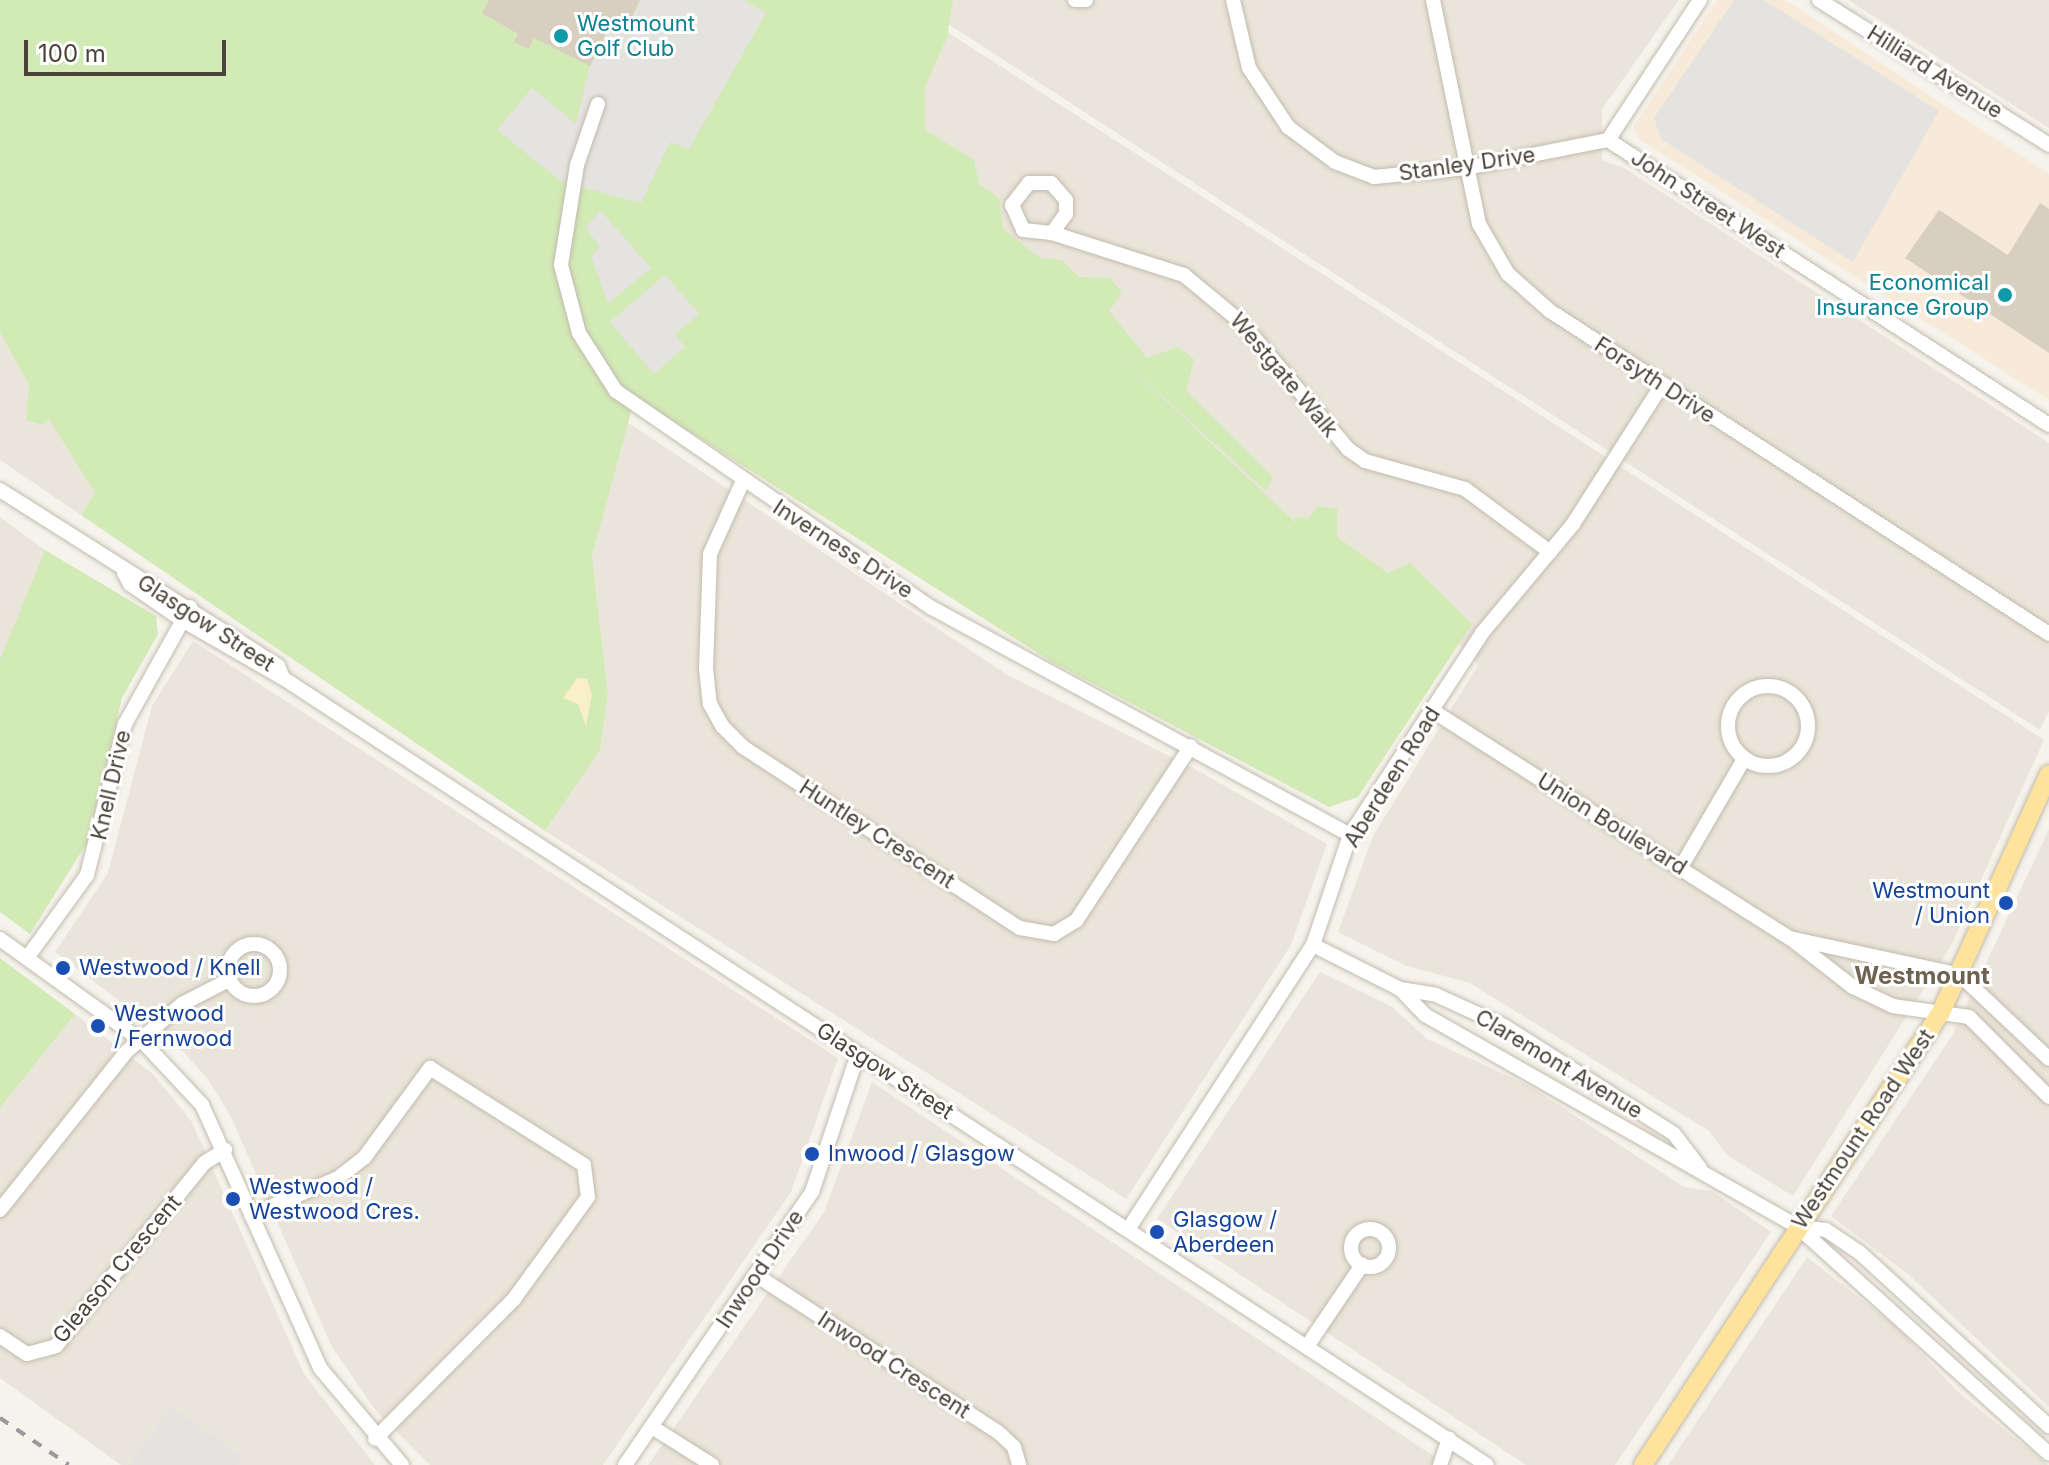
<!DOCTYPE html>
<style>
body{margin:0}
#map{position:relative;width:2049px;height:1465px;overflow:hidden;background:#f6f3ec;font-family:Inter,sans-serif}
div>[style]{position:absolute}
.residential>*{inset:0;background:#eae5da}
.commercial>*{inset:0;background:#f7ead8}
.green>*{inset:0;background:#d2eab5}
.sand>*{inset:0;background:#f9efc9}
.parking>*{inset:0;background:#e5e3e0}
.building>*{inset:0;background:#d8cfc1}
.roads{filter:drop-shadow(0 0 2px #c2bbae) drop-shadow(0 0 2px #c2bbae)}
.minor>*{height:14px;margin:-7px;padding:0 7px;transform-origin:7px;border-radius:7px;background:#fff}
.minor>.ring{margin:-7px;padding:0;box-sizing:content-box;background:none;border:14px solid #fff;border-radius:50%}
.major>*{height:18px;margin:-9px;padding:0 9px;transform-origin:9px;border-radius:9px;background:#ffe39c}
.rail>*{height:4px;margin-top:-2px;transform-origin:0;background:repeating-linear-gradient(90deg,#9a9a9a 0 10px,transparent 0 20px)}
.dots>*{width:22px;height:22px;translate:-50% -50%;box-sizing:border-box;border:4px solid #fff;border-radius:50%}
span{translate:-50% -50%;white-space:nowrap;text-align:center;line-height:1.15;-webkit-text-stroke:6px #fff;paint-order:stroke}
.culture-label{font-size:22px;color:#0d838f}
.left{translate:0 -50%;text-align:left}
.right{translate:-100% -50%;text-align:right}
.street-label{font-size:22px;color:#4b4439}
.transit-label{font-size:22px;color:#164399}
.neighbourhood-label{font-size:24px;color:#6e6250;font-weight:700}
.scale{position:absolute;left:24px;top:40px;width:202px;height:36px;box-sizing:border-box;border:4px solid #4b4439;border-top:0;padding-left:10px;font-size:24px;line-height:28px;white-space:nowrap;color:#4b4439;-webkit-text-stroke:6px #fff;paint-order:stroke}
</style>
<div id="map">
<div class="residential">
<i style="clip-path:polygon(953px 0,1679px 0,1602px 109px,1602px 160px,1626px 169px,2049px 443px,2049px 711px,2040px 730px,942px 20px)"></i>
<i style="clip-path:polygon(1848px 0,2049px 0,2049px 128px)"></i>
<i style="clip-path:polygon(932px 22px,2044px 740px,1951px 946px,1793px 1196px,1728px 1156px,1709px 1131px,1470px 983px,1407px 966px,1338px 932px,1373px 836px,1478px 665px,1457px 641px,1337px 561px,1140px 379px,903px 140px)"></i>
<i style="clip-path:polygon(0 333px,95px 493px,81px 515px,0 460px)"></i>
<i style="clip-path:polygon(627px 422px,1006px 674px,1197px 770px,1327px 844px,1291px 945px,1126px 1199px,545px 831px,600px 750px,608px 695px,592px 556px)"></i>
<i style="clip-path:polygon(0 517px,45px 550px,0 667px)"></i>
<i style="clip-path:polygon(193px 641px,838px 1058px,791px 1192px,603px 1465px,430px 1465px,376px 1411px,332px 1347px,231px 1117px,208px 1079px,177px 1045px,55px 952px,108px 873px,152px 706px)"></i>
<i style="clip-path:polygon(2049px 829px,2049px 1407px,1909px 1275px,1831px 1216px,1953px 1034px)"></i>
<i style="clip-path:polygon(1320px 972px,1391px 1006px,1427px 1039px,1528px 1085px,1684px 1187px,1712px 1191px,1771px 1232px,1615px 1465px,1526px 1465px,1157px 1219px)"></i>
<i style="clip-path:polygon(75px 1014px,154px 1075px,192px 1122px,304px 1374px,375px 1465px,121px 1465px,0 1378px,0 1108px)"></i>
<i style="clip-path:polygon(872px 1082px,1447px 1465px,648px 1465px,824px 1212px)"></i>
<i style="clip-path:polygon(1807px 1257px,1898px 1328px,1957px 1391px,2048px 1465px,1668px 1465px)"></i>
</div>
<div class="commercial">
<i style="clip-path:polygon(1717px 0,1785px 0,2049px 174px,2049px 400px,1639px 139px,1633px 127px)"></i>
</div>
<div class="green">
<i style="clip-path:polygon(0 0,953px 0,947px 37px,925px 87px,925px 130px,974px 160px,979px 184px,999px 198px,1003px 229px,1040px 258px,1062px 260px,1079px 277px,1110px 278px,1122px 293px,1109px 311px,1147px 358px,1178px 347px,1194px 359px,1186px 391px,1273px 477px,1266px 491px,1100px 339px,1296px 523px,1294px 517px,1307px 519px,1318px 507px,1337px 508px,1337px 537px,1388px 573px,1410px 563px,1472px 624px,1358px 797px,1329px 807px,1052px 662px,635px 397px,592px 556px,608px 695px,600px 750px,545px 831px,81px 515px,95px 493px,49px 419px,42px 425px,26px 420px,29px 384px,0 333px)"></i>
<i style="clip-path:polygon(45px 550px,156px 616px,158px 634px,122px 698px,88px 841px,30px 934px,0 912px,0 660px)"></i>
<i style="clip-path:polygon(0 958px,75px 1014px,0 1108px)"></i>
</div>
<div class="sand">
<i style="clip-path:polygon(577px 678px,587px 679px,592px 695px,586px 726px,578px 704px,563px 698px)"></i>
</div>
<div class="parking">
<i style="clip-path:polygon(641px 0,743px 0,766px 13px,689px 149px,670px 142px,641px 203px,562px 182px,497px 130px,532px 88px,576px 124px,590px 66px,606px 33px,626px 28px)"></i>
<i style="clip-path:polygon(1734px 0,1764px 0,1939px 111px,1853px 262px,1661px 139px,1654px 118px)"></i>
<i style="clip-path:polygon(600px 210px,651px 268px,608px 303px,591px 256px,600px 247px,586px 228px)"></i>
<i style="clip-path:polygon(665px 275px,699px 314px,675px 334px,685px 347px,654px 374px,610px 322px)"></i>
<i style="clip-path:polygon(171px 1407px,242px 1456px,236px 1465px,129px 1465px)"></i>
</div>
<div class="building">
<i style="clip-path:polygon(489px 0,640px 0,626px 29px,612px 21px,590px 66px,534px 38px,529px 49px,514px 42px,518px 34px,482px 13px)"></i>
<i style="clip-path:polygon(2040px 203px,2049px 209px,2049px 353px,1905px 258px,1939px 210px,2008px 255px)"></i>
</div>
<div class="roads">
<div class="minor">
<i style="left:1075px;top:0;width:11px"></i>
<i style="left:1233px;top:0;width:70px;rotate:76.8deg"></i>
<i style="left:1249px;top:68px;width:71px;rotate:56.5deg"></i>
<i style="left:1288px;top:127px;width:59px;rotate:36.7deg"></i>
<i style="left:1335px;top:162px;width:42px;rotate:21deg"></i>
<i style="left:1374px;top:177px;width:92px;rotate:-5.6deg"></i>
<i style="left:1466px;top:168px;width:145px;rotate:-11.2deg"></i>
<i style="left:1433px;top:0;width:229px;rotate:78.4deg"></i>
<i style="left:1479px;top:224px;width:58px;rotate:59.9deg"></i>
<i style="left:1508px;top:274px;width:56px;rotate:41.4deg"></i>
<i style="left:1550px;top:311px;width:594px;rotate:32.91deg"></i>
<i style="left:1819px;top:0;width:272px;rotate:32.2deg"></i>
<i style="left:598px;top:104px;width:65px;rotate:109deg"></i>
<i style="left:577px;top:165px;width:101px;rotate:99.1deg"></i>
<i style="left:561px;top:265px;width:70px;rotate:75.2deg"></i>
<i style="left:579px;top:333px;width:69px;rotate:57.5deg"></i>
<i style="left:616px;top:391px;width:383px;rotate:34.5deg"></i>
<i style="left:932px;top:608px;width:476px;rotate:28.5deg"></i>
<i style="left:1608px;top:140px;width:525px;rotate:32.87deg"></i>
<i style="left:1608px;top:140px;width:168px;rotate:-56.7deg"></i>
<i style="left:1052px;top:233px;width:24px;rotate:-54deg"></i>
<i style="left:1066px;top:214px;width:14px;rotate:-90deg"></i>
<i style="left:1066px;top:200px;width:23px;rotate:-131deg"></i>
<i style="left:1051px;top:183px;width:22px;rotate:180deg"></i>
<i style="left:1029px;top:183px;width:28px;rotate:128deg"></i>
<i style="left:1012px;top:205px;width:27px;rotate:66deg"></i>
<i style="left:1023px;top:230px;width:29px;rotate:6deg"></i>
<i style="left:1052px;top:233px;width:139px;rotate:17.7deg"></i>
<i style="left:1184px;top:275px;width:75px;rotate:39.6deg"></i>
<i style="left:1242px;top:323px;width:165px;rotate:49.9deg"></i>
<i style="left:1348px;top:449px;width:21px;rotate:35deg"></i>
<i style="left:1365px;top:461px;width:104px;rotate:15.6deg"></i>
<i style="left:1465px;top:489px;width:106px;rotate:36.5deg"></i>
<i style="left:742px;top:483px;width:78px;rotate:114.3deg"></i>
<i style="left:710px;top:554px;width:114px;rotate:92deg"></i>
<i style="left:706px;top:668px;width:36px;rotate:84deg"></i>
<i style="left:710px;top:704px;width:26px;rotate:61deg"></i>
<i style="left:723px;top:727px;width:28px;rotate:45deg"></i>
<i style="left:743px;top:747px;width:331px;rotate:33.2deg"></i>
<i style="left:1020px;top:928px;width:35px;rotate:10deg"></i>
<i style="left:1054px;top:934px;width:26px;rotate:-31deg"></i>
<i style="left:1076px;top:921px;width:209px;rotate:-56.7deg"></i>
<i style="left:0;top:490px;width:329px;rotate:32.3deg"></i>
<i style="left:278px;top:666px;width:13px;rotate:67deg"></i>
<i style="left:124px;top:573px;width:13px;rotate:61deg"></i>
<i style="left:130px;top:584px;width:63px;rotate:34.7deg"></i>
<i style="left:182px;top:620px;width:116px;rotate:29.9deg"></i>
<i style="left:283px;top:678px;width:1438px;rotate:33.17deg"></i>
<i class="ring" style="left:1728px;top:686px;width:66px;height:66px"></i>
<i style="left:1433px;top:711px;width:423px;rotate:32.5deg"></i>
<i style="left:1790px;top:938px;width:80px;rotate:37.9deg"></i>
<i style="left:1853px;top:987px;width:44px;rotate:25.4deg"></i>
<i style="left:1893px;top:1006px;width:77px;rotate:8.2deg"></i>
<i style="left:1969px;top:1017px;width:113px;rotate:45deg"></i>
<i style="left:1681px;top:867px;width:125px;rotate:-59.7deg"></i>
<i style="left:0;top:939px;width:175px;rotate:35.7deg"></i>
<i style="left:142px;top:1041px;width:88px;rotate:46.8deg"></i>
<i style="left:202px;top:1105px;width:288px;rotate:65.8deg"></i>
<i style="left:320px;top:1368px;width:127px;rotate:49.8deg"></i>
<i style="left:1794px;top:939px;width:170px;rotate:12.2deg"></i>
<i style="left:1960px;top:975px;width:122px;rotate:43.3deg"></i>
<i class="ring" style="left:228px;top:944px;width:38px;height:38px"></i>
<i style="left:1313px;top:945px;width:97px;rotate:26.8deg"></i>
<i style="left:1400px;top:989px;width:36px;rotate:9deg"></i>
<i style="left:1436px;top:995px;width:75px;rotate:24.5deg"></i>
<i style="left:1504px;top:1026px;width:201px;rotate:32.4deg"></i>
<i style="left:1674px;top:1134px;width:43px;rotate:52.6deg"></i>
<i style="left:27px;top:958px;width:102px;rotate:-54.1deg"></i>
<i style="left:87px;top:875px;width:156px;rotate:-75.9deg"></i>
<i style="left:125px;top:724px;width:134px;rotate:-60.9deg"></i>
<i style="left:1400px;top:989px;width:36px;rotate:46deg"></i>
<i style="left:1425px;top:1015px;width:429px;rotate:29.6deg"></i>
<i style="left:1798px;top:1227px;width:338px;rotate:42.1deg"></i>
<i style="left:0;top:1210px;width:203px;rotate:-51.4deg"></i>
<i style="left:127px;top:1051px;width:72px;rotate:-40.5deg"></i>
<i style="left:182px;top:1004px;width:53px;rotate:-27.1deg"></i>
<i style="left:251px;top:1215px;width:95px;rotate:-23deg"></i>
<i style="left:338px;top:1178px;width:33px;rotate:-38deg"></i>
<i style="left:364px;top:1158px;width:112px;rotate:-53.7deg"></i>
<i style="left:430px;top:1068px;width:182px;rotate:32.2deg"></i>
<i style="left:584px;top:1165px;width:32px;rotate:83deg"></i>
<i style="left:588px;top:1197px;width:126px;rotate:126deg"></i>
<i style="left:514px;top:1299px;width:197px;rotate:134.8deg"></i>
<i style="left:1798px;top:1227px;width:28px;rotate:6deg"></i>
<i style="left:1826px;top:1230px;width:40px;rotate:34deg"></i>
<i style="left:1859px;top:1252px;width:258px;rotate:42.5deg"></i>
<i style="left:1129px;top:1228px;width:338px;rotate:-57deg"></i>
<i style="left:1313px;top:945px;width:116px;rotate:-71.4deg"></i>
<i style="left:1350px;top:835px;width:241px;rotate:-56.8deg"></i>
<i style="left:1482px;top:633px;width:142px;rotate:-50.1deg"></i>
<i style="left:1573px;top:524px;width:165px;rotate:-57.4deg"></i>
<i class="ring" style="left:1351px;top:1229px;width:24px;height:24px"></i>
<i style="left:756px;top:1275px;width:288px;rotate:33deg"></i>
<i style="left:998px;top:1432px;width:22px;rotate:43deg"></i>
<i style="left:1014px;top:1447px;width:19px;rotate:74deg"></i>
<i style="left:0;top:1336px;width:32px;rotate:34deg"></i>
<i style="left:27px;top:1354px;width:30px;rotate:-15deg"></i>
<i style="left:56px;top:1346px;width:235px;rotate:-51deg"></i>
<i style="left:204px;top:1163px;width:25px;rotate:-32deg"></i>
<i style="left:1308px;top:1345px;width:97px;rotate:-56deg"></i>
<i style="left:652px;top:1427px;width:71px;rotate:32.3deg"></i>
<i style="left:625px;top:1465px;width:331px;rotate:-55.6deg"></i>
<i style="left:812px;top:1192px;width:145px;rotate:-71.6deg"></i>
<i style="left:1440px;top:1465px;width:28px;rotate:-71deg"></i>
</div>
<div class="major">
<i style="left:1643px;top:1465px;width:542px;rotate:-56.66deg"></i>
<i style="left:1941px;top:1012px;width:261px;rotate:-65.6deg"></i>
</div>
</div>
<div class="rail">
<i style="left:0;top:1418px;width:83px;rotate:34.3deg"></i>
</div>
<div class="dots">
<i style="left:561px;top:36px;background:#0f9aa8"></i>
<i style="left:2005px;top:295px;background:#0f9aa8"></i>
<i style="left:2006px;top:903px;background:#1a4fb4"></i>
<i style="left:63px;top:968px;background:#1a4fb4"></i>
<i style="left:98px;top:1026px;background:#1a4fb4"></i>
<i style="left:812px;top:1154px;background:#1a4fb4"></i>
<i style="left:233px;top:1199px;background:#1a4fb4"></i>
<i style="left:1157px;top:1232px;background:#1a4fb4"></i>
</div>
<div class="culture-label">
<span class="left" style="left:577px;top:36px">Westmount<br>Golf Club</span>
<span class="right" style="left:1989px;top:295px">Economical<br>Insurance Group</span>
</div>
<div class="street-label">
<span style="left:1935px;top:72px;rotate:32deg">Hilliard Avenue</span>
<span style="left:1467px;top:164px;rotate:-8deg">Stanley Drive</span>
<span style="left:1708px;top:204px;rotate:33deg">John Street West</span>
<span style="left:1284px;top:375px;rotate:50deg">Westgate Walk</span>
<span style="left:1655px;top:380px;rotate:33deg">Forsyth Drive</span>
<span style="left:843px;top:549px;rotate:33deg">Inverness Drive</span>
<span style="left:206px;top:623px;rotate:33deg">Glasgow Street</span>
<span style="left:1392px;top:777px;rotate:-58deg">Aberdeen Road</span>
<span style="left:111px;top:785px;rotate:-77deg">Knell Drive</span>
<span style="left:1612px;top:824px;rotate:32deg">Union Boulevard</span>
<span style="left:877px;top:834px;rotate:33deg">Huntley Crescent</span>
<span style="left:1559px;top:1064px;rotate:31deg">Claremont Avenue</span>
<span style="left:885px;top:1071px;rotate:33deg">Glasgow Street</span>
<span style="left:1863px;top:1129px;rotate:-56deg">Westmount Road West</span>
<span style="left:117px;top:1269px;rotate:-50deg">Gleason Crescent</span>
<span style="left:760px;top:1269px;rotate:-56deg">Inwood Drive</span>
<span style="left:894px;top:1365px;rotate:33deg">Inwood Crescent</span>
</div>
<div class="transit-label">
<span class="right" style="left:1990px;top:903px">Westmount<br>/ Union</span>
<span class="left" style="left:79px;top:968px">Westwood / Knell</span>
<span class="left" style="left:114px;top:1026px">Westwood<br>/ Fernwood</span>
<span class="left" style="left:828px;top:1154px">Inwood / Glasgow</span>
<span class="left" style="left:249px;top:1199px">Westwood /<br>Westwood Cres.</span>
<span class="left" style="left:1173px;top:1232px">Glasgow /<br>Aberdeen</span>
</div>
<div class="neighbourhood-label">
<span style="left:1922px;top:976px">Westmount</span>
</div>
<div class="scale">100 m</div>
</div>
